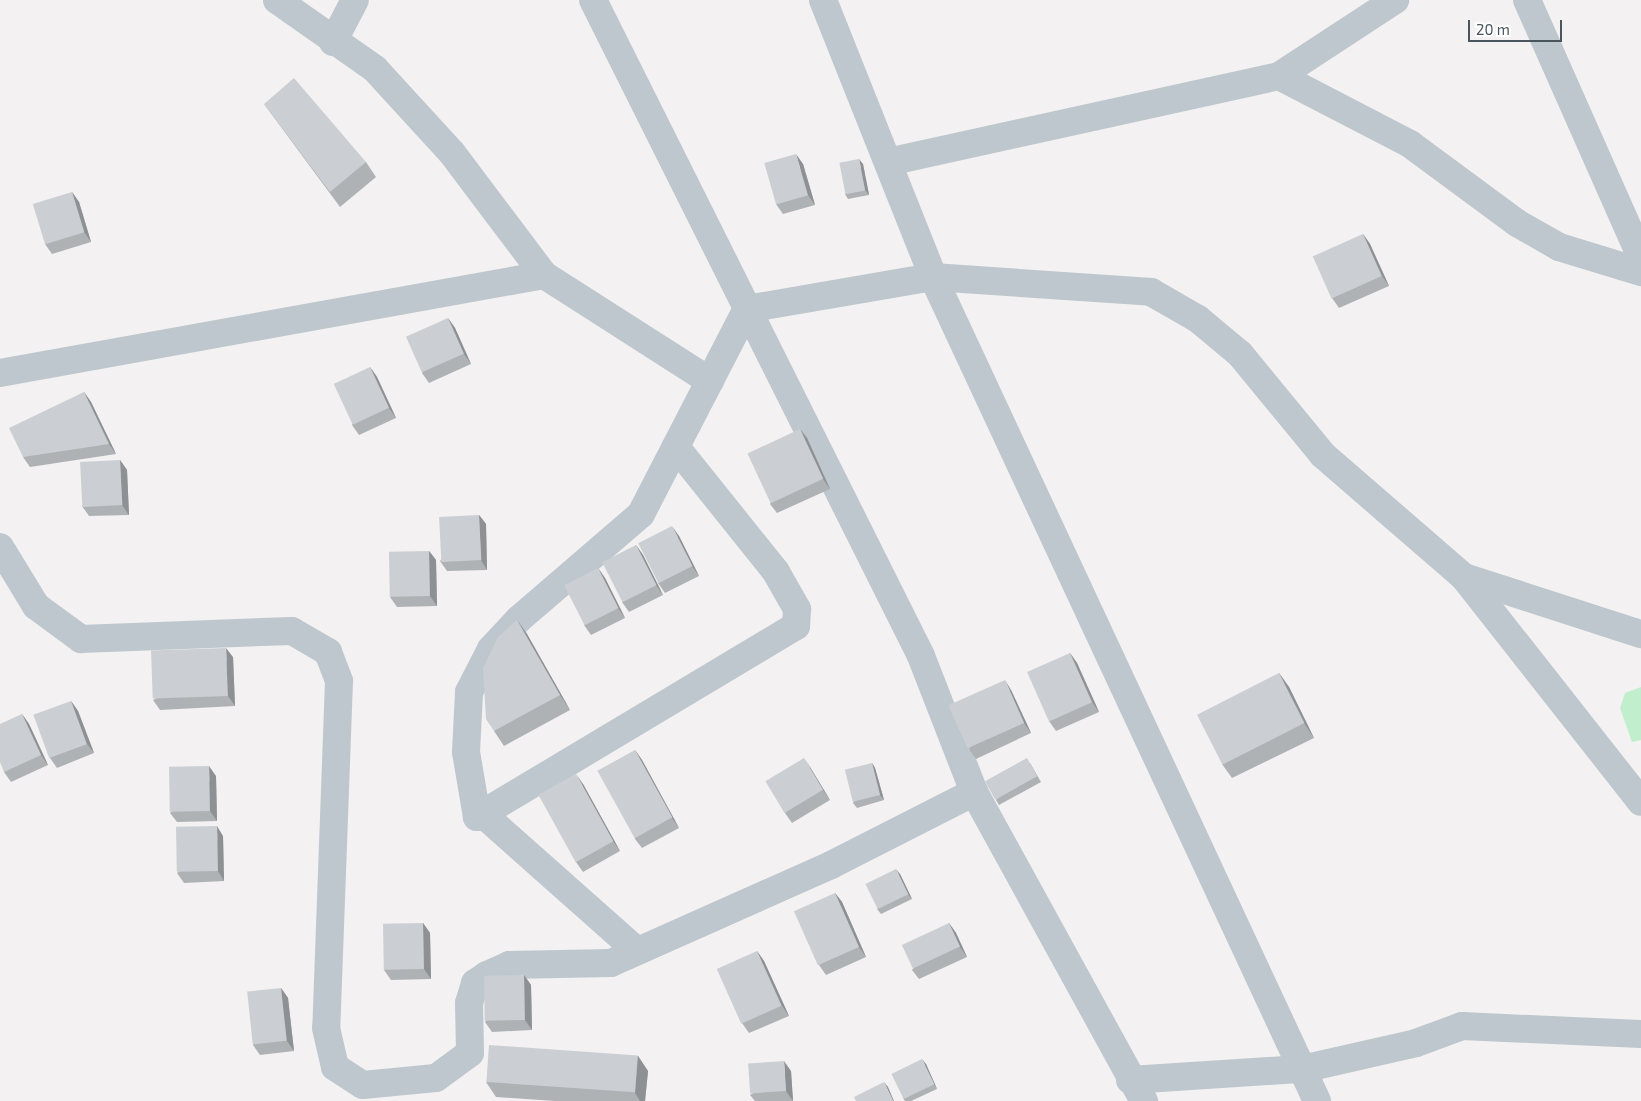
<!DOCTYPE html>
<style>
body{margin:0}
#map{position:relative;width:1641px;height:1101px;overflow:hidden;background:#f3f1f1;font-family:"Exo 2",sans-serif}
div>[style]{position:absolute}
.green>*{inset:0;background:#c1efce}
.minor>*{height:28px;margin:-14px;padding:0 14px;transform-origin:14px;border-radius:14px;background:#bdc7cd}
.wall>*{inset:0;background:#afb2b5}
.shaded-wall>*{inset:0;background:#8e9194}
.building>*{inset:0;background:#cbcfd3;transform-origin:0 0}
span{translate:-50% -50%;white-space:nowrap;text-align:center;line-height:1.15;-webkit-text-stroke:4px #fff;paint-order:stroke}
.scale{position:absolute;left:1468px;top:20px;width:94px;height:22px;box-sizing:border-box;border:2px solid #49565e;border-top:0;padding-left:6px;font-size:15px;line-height:18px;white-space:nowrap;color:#49565e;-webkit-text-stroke:4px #fff;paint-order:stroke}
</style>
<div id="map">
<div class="green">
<i style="clip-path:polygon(1641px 687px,1641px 740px,1632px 742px,1620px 708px,1625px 693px)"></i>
</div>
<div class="minor">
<i style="left:277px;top:0;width:120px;rotate:35.1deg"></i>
<i style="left:375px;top:69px;width:114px;rotate:47.5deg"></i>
<i style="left:452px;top:153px;width:153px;rotate:53deg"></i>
<i style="left:544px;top:275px;width:197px;rotate:32.6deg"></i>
<i style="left:593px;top:0;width:733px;rotate:63.43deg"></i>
<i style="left:921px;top:656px;width:146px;rotate:68.7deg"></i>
<i style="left:974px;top:792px;width:353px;rotate:61.2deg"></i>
<i style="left:823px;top:0;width:298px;rotate:68.3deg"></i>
<i style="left:933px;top:277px;width:909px;rotate:65.01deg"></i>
<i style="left:1527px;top:0;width:281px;rotate:66.1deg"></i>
<i style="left:333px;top:42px;width:47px;rotate:-62.4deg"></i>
<i style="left:1279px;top:76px;width:148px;rotate:27.4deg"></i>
<i style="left:1410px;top:144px;width:133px;rotate:36.4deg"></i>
<i style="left:1517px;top:223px;width:48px;rotate:29.7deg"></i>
<i style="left:1559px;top:247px;width:86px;rotate:17deg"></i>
<i style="left:888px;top:162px;width:400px;rotate:-12.4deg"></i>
<i style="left:1279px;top:76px;width:139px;rotate:-33.2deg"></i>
<i style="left:747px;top:309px;width:189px;rotate:-9.8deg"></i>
<i style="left:933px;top:277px;width:219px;rotate:3.9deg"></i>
<i style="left:1151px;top:292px;width:54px;rotate:29.9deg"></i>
<i style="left:1198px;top:319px;width:55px;rotate:39.8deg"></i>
<i style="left:1240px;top:354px;width:131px;rotate:50.6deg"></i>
<i style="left:1323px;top:455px;width:186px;rotate:40.9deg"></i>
<i style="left:1464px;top:577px;width:186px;rotate:17.9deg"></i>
<i style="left:0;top:373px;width:553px;rotate:-10.21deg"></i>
<i style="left:676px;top:447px;width:160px;rotate:51.3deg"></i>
<i style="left:776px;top:572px;width:43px;rotate:60.4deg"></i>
<i style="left:797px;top:609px;width:17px;rotate:93deg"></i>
<i style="left:796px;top:626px;width:372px;rotate:149.1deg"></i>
<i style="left:477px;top:817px;width:66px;rotate:-99.6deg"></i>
<i style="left:466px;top:752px;width:60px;rotate:-87.1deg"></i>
<i style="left:469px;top:692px;width:48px;rotate:-62.9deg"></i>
<i style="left:491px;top:649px;width:41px;rotate:-47deg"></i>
<i style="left:519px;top:619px;width:161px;rotate:-40.7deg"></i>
<i style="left:641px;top:514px;width:231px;rotate:-62.7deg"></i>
<i style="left:0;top:547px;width:69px;rotate:58.6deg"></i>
<i style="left:36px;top:606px;width:56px;rotate:36.3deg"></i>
<i style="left:81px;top:639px;width:211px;rotate:-2.2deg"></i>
<i style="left:292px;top:631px;width:42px;rotate:30.3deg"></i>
<i style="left:328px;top:652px;width:31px;rotate:69deg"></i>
<i style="left:339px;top:681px;width:347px;rotate:92.1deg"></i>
<i style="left:326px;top:1028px;width:40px;rotate:77deg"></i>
<i style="left:335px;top:1067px;width:33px;rotate:33deg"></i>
<i style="left:363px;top:1085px;width:73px;rotate:-5.5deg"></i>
<i style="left:436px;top:1078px;width:42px;rotate:-36.3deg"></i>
<i style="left:470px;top:1053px;width:50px;rotate:-91.1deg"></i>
<i style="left:469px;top:1003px;width:21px;rotate:-73deg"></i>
<i style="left:475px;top:983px;width:14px;rotate:-34deg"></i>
<i style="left:487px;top:975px;width:24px;rotate:-24deg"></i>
<i style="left:509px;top:965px;width:102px;rotate:-1.1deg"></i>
<i style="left:611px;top:963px;width:241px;rotate:-24deg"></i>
<i style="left:831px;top:865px;width:161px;rotate:-27deg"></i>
<i style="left:1464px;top:577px;width:286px;rotate:51.8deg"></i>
<i style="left:485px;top:816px;width:203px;rotate:41.6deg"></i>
<i style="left:1130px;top:1080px;width:172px;rotate:-3.7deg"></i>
<i style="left:1302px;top:1069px;width:117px;rotate:-12.8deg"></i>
<i style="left:1416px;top:1043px;width:49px;rotate:-20.3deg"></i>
<i style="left:1462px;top:1026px;width:179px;rotate:2.6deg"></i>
</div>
<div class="wall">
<i style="clip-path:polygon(264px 104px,366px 162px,376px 177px,340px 207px)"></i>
<i style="clip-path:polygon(803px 164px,815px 205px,783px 214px,776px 204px)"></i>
<i style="clip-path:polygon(863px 164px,869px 195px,848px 199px,845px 194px)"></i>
<i style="clip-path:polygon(72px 192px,79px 202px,91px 242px,52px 254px,45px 244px)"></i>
<i style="clip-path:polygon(1363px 234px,1370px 244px,1389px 286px,1339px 308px,1332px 298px)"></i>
<i style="clip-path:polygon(448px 318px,455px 328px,471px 364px,429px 383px,422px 373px)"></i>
<i style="clip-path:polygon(370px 367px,377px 377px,396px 418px,359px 435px,352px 425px)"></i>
<i style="clip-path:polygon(84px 392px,91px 402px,116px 454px,30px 467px,23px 457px)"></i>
<i style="clip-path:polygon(807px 438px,830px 489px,777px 513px,770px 504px)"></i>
<i style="clip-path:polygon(120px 460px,127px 470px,129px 515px,89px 516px,82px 506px)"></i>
<i style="clip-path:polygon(479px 515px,486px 524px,487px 570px,447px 571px,440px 561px)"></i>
<i style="clip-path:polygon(679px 536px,699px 576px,665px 593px,658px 583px)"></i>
<i style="clip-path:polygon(636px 545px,643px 555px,663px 595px,629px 612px,622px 602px)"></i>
<i style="clip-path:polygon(429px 551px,436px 560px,437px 606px,397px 607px,390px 597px)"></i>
<i style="clip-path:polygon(598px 568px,605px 578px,625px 618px,591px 635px,584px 625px)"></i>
<i style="clip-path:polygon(517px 620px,527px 634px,570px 710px,504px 746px,494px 731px)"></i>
<i style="clip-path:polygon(1070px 653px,1077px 663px,1099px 712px,1056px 731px,1049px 721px)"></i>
<i style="clip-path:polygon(233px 657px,235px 706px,160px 710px,153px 700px)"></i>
<i style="clip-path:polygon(1279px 673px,1289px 687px,1314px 738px,1232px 778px,1222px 764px)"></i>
<i style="clip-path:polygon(1011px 690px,1031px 733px,976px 759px,969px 749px)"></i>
<i style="clip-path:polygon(71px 701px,78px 711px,94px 753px,57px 768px,50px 758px)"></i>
<i style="clip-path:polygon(22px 714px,29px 724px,48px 765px,11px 782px,4px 772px)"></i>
<i style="clip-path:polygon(635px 750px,642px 760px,679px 828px,642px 848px,635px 839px)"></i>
<i style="clip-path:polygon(872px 763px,875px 768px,884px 800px,857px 808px,853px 803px)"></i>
<i style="clip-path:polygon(1030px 763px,1041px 782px,999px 805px,996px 800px)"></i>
<i style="clip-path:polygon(810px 767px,830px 800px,792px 823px,785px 813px)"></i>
<i style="clip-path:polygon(216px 776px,217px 821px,177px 822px,170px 813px)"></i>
<i style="clip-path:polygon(583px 784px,620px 851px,583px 872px,576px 862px)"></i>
<i style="clip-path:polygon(223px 836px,224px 881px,184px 883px,177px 873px)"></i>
<i style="clip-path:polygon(900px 874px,912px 899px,881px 914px,877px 909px)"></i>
<i style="clip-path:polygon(835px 893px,842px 902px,866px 957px,826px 975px,819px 965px)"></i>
<i style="clip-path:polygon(423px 923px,430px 933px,431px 979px,391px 980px,384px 970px)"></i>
<i style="clip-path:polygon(949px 923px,956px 933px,967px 957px,919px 979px,912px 970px)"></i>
<i style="clip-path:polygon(757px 951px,764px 961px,789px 1016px,749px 1033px,742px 1023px)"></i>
<i style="clip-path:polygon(524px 975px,531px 985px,532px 1030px,492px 1032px,485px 1022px)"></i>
<i style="clip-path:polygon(281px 988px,288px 998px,294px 1051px,260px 1055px,253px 1045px)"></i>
<i style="clip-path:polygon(638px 1056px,648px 1071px,645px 1101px,555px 1101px,496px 1097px,486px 1082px)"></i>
<i style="clip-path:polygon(926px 1064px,937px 1089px,911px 1101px,905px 1101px,903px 1098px)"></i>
<i style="clip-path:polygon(791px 1071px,793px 1101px,755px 1101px,750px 1095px)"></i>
</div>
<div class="shaded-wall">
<i style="clip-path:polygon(796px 154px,803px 164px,815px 205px,808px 195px)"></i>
<i style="clip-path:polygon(859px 159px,863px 164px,869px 195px,865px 190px)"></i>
<i style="clip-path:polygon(72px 192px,79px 202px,91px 242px,84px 232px)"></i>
<i style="clip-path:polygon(1363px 234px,1370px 244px,1389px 286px,1382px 276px)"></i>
<i style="clip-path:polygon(448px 318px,455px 328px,471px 364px,464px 354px)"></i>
<i style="clip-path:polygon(370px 367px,377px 377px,396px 418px,389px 408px)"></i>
<i style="clip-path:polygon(84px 392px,91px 402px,116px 454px,109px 444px)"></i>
<i style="clip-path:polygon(800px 429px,807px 438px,830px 489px,823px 479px)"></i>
<i style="clip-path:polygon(120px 460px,127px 470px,129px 515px,122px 505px)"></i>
<i style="clip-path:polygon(479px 515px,486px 524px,487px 570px,481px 560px)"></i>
<i style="clip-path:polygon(672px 526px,679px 536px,699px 576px,692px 566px)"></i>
<i style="clip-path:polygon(636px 545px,643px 555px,663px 595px,656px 585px)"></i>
<i style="clip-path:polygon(429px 551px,436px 560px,437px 606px,430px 596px)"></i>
<i style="clip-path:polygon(598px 568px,605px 578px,625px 618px,618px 608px)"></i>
<i style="clip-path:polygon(517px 620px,527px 634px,570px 710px,560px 695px)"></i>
<i style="clip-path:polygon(226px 648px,233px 657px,235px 706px,228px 696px)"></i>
<i style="clip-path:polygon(1070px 653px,1077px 663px,1099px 712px,1092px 702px)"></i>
<i style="clip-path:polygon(1279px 673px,1289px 687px,1314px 738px,1304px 723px)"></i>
<i style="clip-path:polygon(1005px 680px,1011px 690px,1031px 733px,1024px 723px)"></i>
<i style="clip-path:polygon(71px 701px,78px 711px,94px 753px,87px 744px)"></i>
<i style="clip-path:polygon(22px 714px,29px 724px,48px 765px,41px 755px)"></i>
<i style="clip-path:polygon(635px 750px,642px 760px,679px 828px,672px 818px)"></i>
<i style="clip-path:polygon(804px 758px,810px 767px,830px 800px,823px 790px)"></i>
<i style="clip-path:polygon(872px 763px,875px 768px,884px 800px,880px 795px)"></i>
<i style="clip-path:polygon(209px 766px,216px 776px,217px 821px,210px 811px)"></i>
<i style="clip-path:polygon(576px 774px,583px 784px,620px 851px,613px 841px)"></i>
<i style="clip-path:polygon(217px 826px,223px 836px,224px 881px,218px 871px)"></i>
<i style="clip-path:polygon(896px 869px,900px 874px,912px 899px,908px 894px)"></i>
<i style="clip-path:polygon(835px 893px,842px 902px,866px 957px,859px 947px)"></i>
<i style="clip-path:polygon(423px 923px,430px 933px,431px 979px,424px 969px)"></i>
<i style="clip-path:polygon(949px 923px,956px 933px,967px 957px,960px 947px)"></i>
<i style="clip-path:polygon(757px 951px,764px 961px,789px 1016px,782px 1006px)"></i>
<i style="clip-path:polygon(524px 975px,531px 985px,532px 1030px,525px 1020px)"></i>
<i style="clip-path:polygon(281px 988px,288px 998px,294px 1051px,287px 1041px)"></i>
<i style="clip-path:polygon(638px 1056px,648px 1071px,645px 1101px,640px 1101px,635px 1093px)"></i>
<i style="clip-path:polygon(922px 1059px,926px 1064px,937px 1089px,934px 1084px)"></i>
<i style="clip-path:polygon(784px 1061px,791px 1071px,793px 1101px,786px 1091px)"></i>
<i style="clip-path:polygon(884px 1082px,888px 1087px,894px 1101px,893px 1101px)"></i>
</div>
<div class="building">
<i style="clip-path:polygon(294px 78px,366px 162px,330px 192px,264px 104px)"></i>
<i style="left:796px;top:154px;width:43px;height:33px;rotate:74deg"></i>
<i style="left:859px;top:159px;width:32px;height:20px;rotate:79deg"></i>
<i style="left:72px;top:192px;width:42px;height:41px;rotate:73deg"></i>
<i style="left:1363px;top:234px;width:46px;height:55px;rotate:66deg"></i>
<i style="left:448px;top:318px;width:39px;height:46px;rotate:66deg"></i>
<i style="left:370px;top:367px;width:45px;height:40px;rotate:65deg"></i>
<i style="clip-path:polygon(84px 392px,109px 444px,23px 457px,9px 428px)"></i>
<i style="left:800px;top:429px;width:55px;height:58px;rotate:65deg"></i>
<i style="left:120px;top:460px;width:45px;height:40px;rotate:87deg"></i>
<i style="left:479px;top:515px;width:45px;height:40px;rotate:87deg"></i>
<i style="left:672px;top:526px;width:45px;height:38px;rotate:63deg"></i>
<i style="left:636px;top:545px;width:45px;height:38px;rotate:63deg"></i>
<i style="left:429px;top:551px;width:45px;height:40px;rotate:89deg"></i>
<i style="left:598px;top:568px;width:45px;height:38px;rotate:63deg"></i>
<i style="clip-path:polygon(517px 620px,560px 695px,494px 731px,486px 719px,483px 668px,498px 637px)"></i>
<i style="left:226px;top:648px;width:48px;height:75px;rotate:88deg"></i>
<i style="left:1070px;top:653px;width:54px;height:47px;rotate:66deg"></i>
<i style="left:1279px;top:673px;width:56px;height:92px;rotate:63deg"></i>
<i style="left:1005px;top:680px;width:47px;height:62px;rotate:66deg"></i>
<i style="left:71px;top:701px;width:46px;height:40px;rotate:70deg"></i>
<i style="clip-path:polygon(22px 714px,41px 755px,4px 772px,0 762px,0 724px)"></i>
<i style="left:635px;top:750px;width:77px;height:43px;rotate:61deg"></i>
<i style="left:804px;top:758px;width:37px;height:45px;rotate:59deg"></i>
<i style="left:1027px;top:758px;width:21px;height:48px;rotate:61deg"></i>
<i style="left:872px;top:763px;width:33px;height:28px;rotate:76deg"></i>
<i style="left:209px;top:766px;width:45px;height:40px;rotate:89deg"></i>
<i style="left:576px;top:774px;width:77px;height:43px;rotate:61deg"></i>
<i style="left:217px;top:826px;width:45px;height:41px;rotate:89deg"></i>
<i style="left:896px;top:869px;width:28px;height:34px;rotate:64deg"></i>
<i style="left:835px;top:893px;width:59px;height:45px;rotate:66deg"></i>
<i style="left:423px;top:923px;width:46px;height:40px;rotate:89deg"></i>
<i style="left:949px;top:923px;width:26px;height:52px;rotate:65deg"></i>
<i style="left:757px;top:951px;width:60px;height:44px;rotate:66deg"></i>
<i style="left:524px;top:975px;width:45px;height:40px;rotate:89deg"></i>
<i style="left:281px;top:988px;width:53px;height:34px;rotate:84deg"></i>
<i style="left:489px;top:1045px;width:149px;height:37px;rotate:4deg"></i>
<i style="left:922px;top:1059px;width:28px;height:34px;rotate:64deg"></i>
<i style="left:784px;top:1061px;width:30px;height:36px;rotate:86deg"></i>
<i style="clip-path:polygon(884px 1082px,893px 1101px,856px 1101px,854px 1097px)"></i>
</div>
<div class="scale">20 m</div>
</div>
